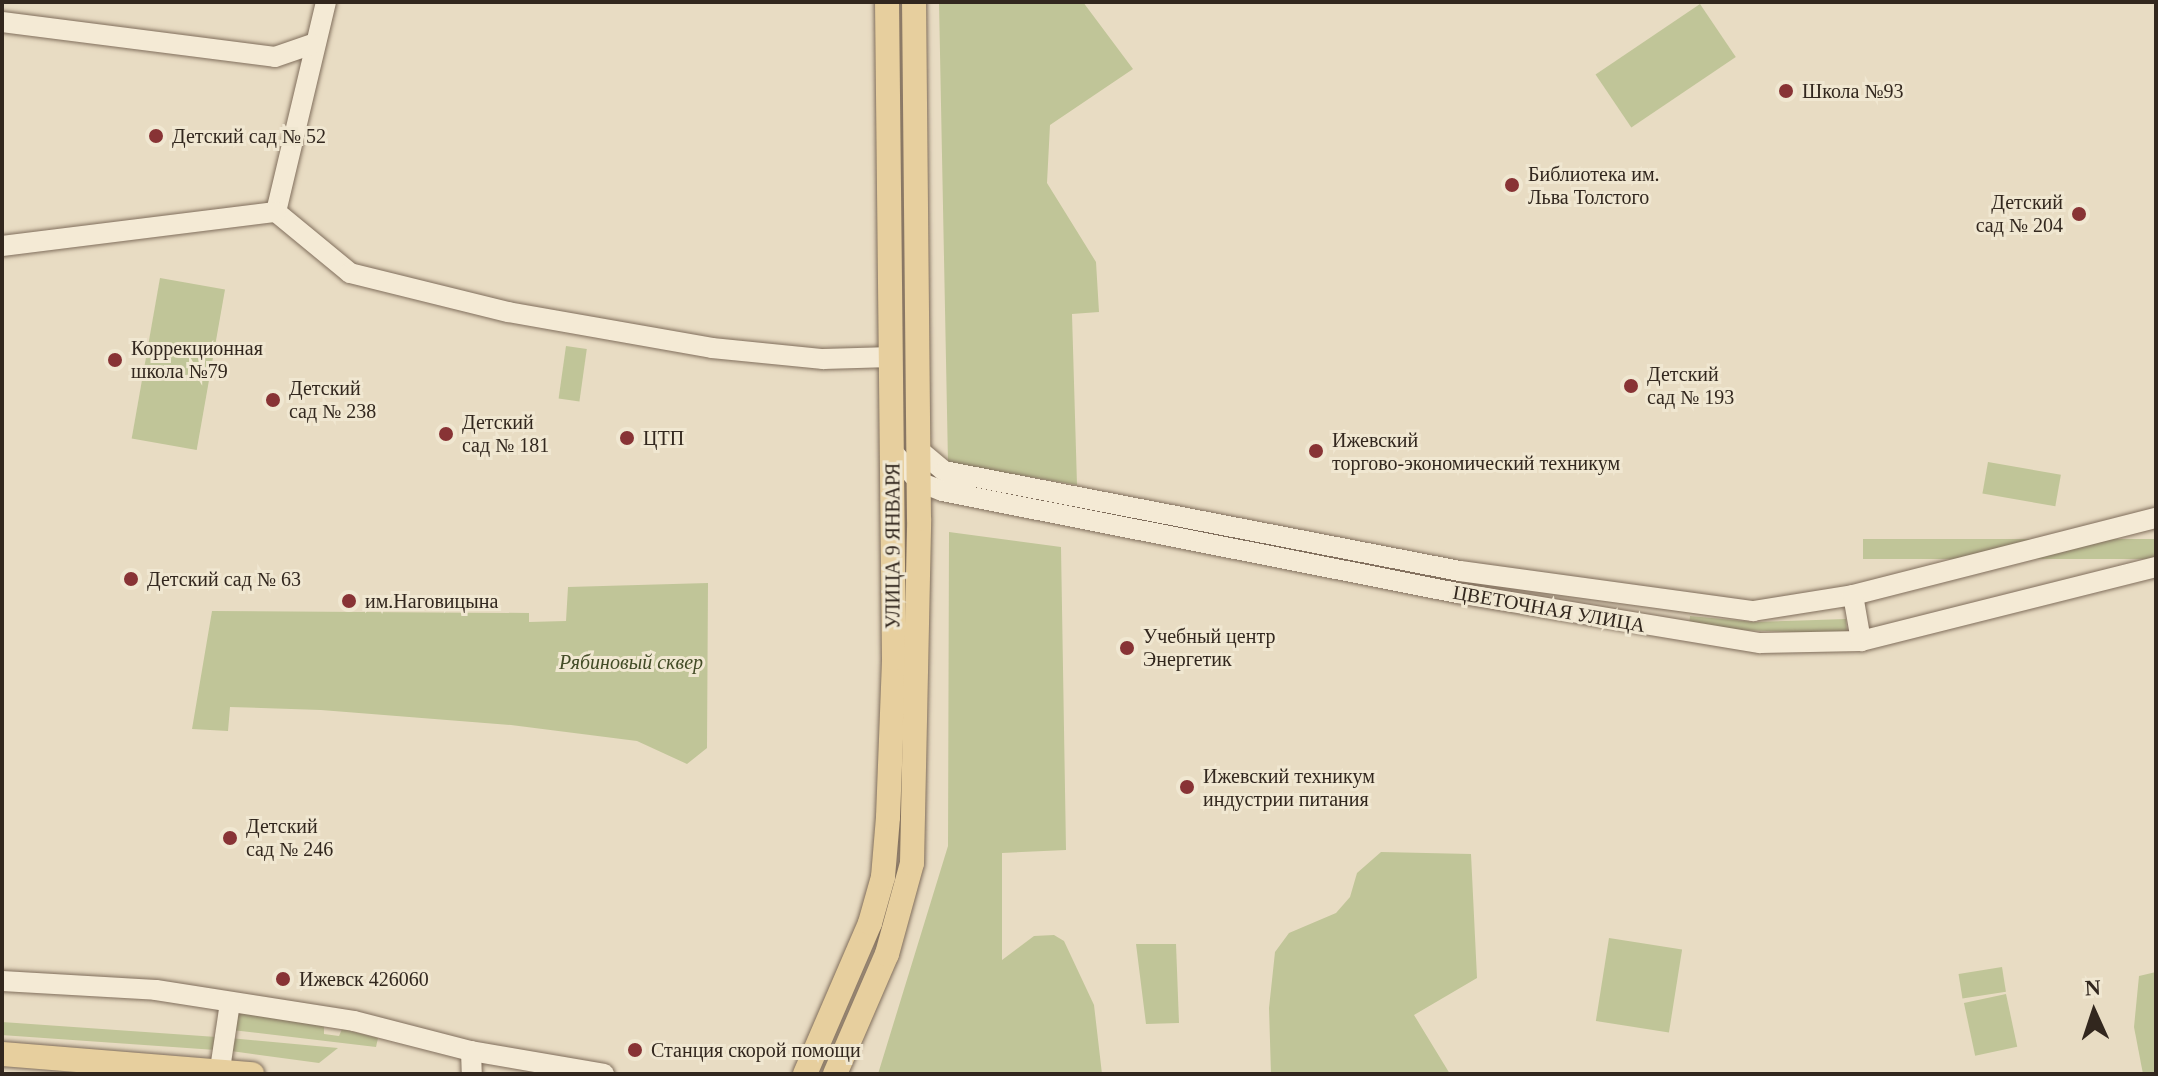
<!DOCTYPE html>
<meta charset="utf-8">
<style>
body{margin:0}
#map{position:relative;width:2158px;height:1076px;overflow:hidden;background:#e8dcc3;font-family:Georgia,serif}
div>[style]{position:absolute}
.green>*{inset:0;background:#c0c598;transform-origin:0 0}
.roads{filter:drop-shadow(0 0 2px #806e5c) drop-shadow(0 0 2px #806e5c)}
.minor>*{height:20px;margin:-10px;padding:0 10px;transform-origin:10px;border-radius:10px;background:#f4ead5}
.major>*{height:24px;margin:-12px;padding:0 12px;transform-origin:12px;border-radius:12px;background:#e7cf9e}
.dots>*{width:22px;height:22px;translate:-50% -50%;box-sizing:border-box;border:4px solid #f0e7d1;border-radius:50%}
span{translate:-50% -50%;white-space:nowrap;text-align:center;line-height:1.15;-webkit-text-stroke:6px #f0e7d1;paint-order:stroke}
.poi-label{font-size:20px;color:#32271e}
.left{translate:0 -50%;text-align:left}
.right{translate:-100% -50%;text-align:right}
.street-label{font-size:20px;color:#32271e}
.park-label{font-size:20px;color:#434c27;font-style:italic}
.frame{position:absolute;inset:0;border:4px solid #32271e;pointer-events:none}
.north{position:absolute;left:2054px;top:972px;width:80px;height:80px;-webkit-text-stroke:6px #f0e7d1;paint-order:stroke;rotate:357deg;font-size:22px;font-weight:700;line-height:32px;text-align:center;color:#32271e}
.north::after{content:'';display:block;margin:auto;width:28px;height:36px;background:#32271e;clip-path:polygon(50% 0,100% 100%,50% 72%,0 100%)}
</style>
<div id="map">
<div class="green">
<i style="clip-path:polygon(939px 2px,1083px 2px,1133px 69px,1050px 125px,1047px 183px,1096px 262px,1099px 312px,1072px 314px,1077px 485px,948px 463px)"></i>
<i style="left:1700px;top:4px;width:64px;height:126px;rotate:56deg"></i>
<i style="left:160px;top:278px;width:66px;height:163px;rotate:10deg"></i>
<i style="left:566px;top:346px;width:21px;height:53px;rotate:8deg"></i>
<i style="left:1988px;top:462px;width:74px;height:32px;rotate:10deg"></i>
<i style="clip-path:polygon(949px 532px,1061px 547px,1066px 850px,1002px 853px,1002px 960px,1034px 936px,1054px 935px,1064px 941px,1094px 1005px,1102px 1074px,878px 1074px,948px 846px)"></i>
<i style="left:2156px;top:539px;width:20px;height:293px;rotate:90deg"></i>
<i style="clip-path:polygon(708px 583px,707px 748px,687px 764px,637px 741px,511px 725px,321px 710px,230px 707px,228px 731px,192px 729px,212px 611px,529px 613px,529px 622px,566px 621px,568px 587px)"></i>
<i style="clip-path:polygon(1690px 616px,1754px 622px,1846px 619px,1847px 634px,1689px 628px)"></i>
<i style="clip-path:polygon(1381px 852px,1471px 854px,1477px 978px,1414px 1015px,1450px 1074px,1271px 1074px,1269px 1008px,1275px 952px,1289px 933px,1336px 913px,1350px 897px,1357px 873px)"></i>
<i style="left:1609px;top:938px;width:74px;height:84px;rotate:9deg"></i>
<i style="clip-path:polygon(1136px 944px,1176px 944px,1179px 1023px,1146px 1024px)"></i>
<i style="left:2002px;top:967px;width:25px;height:44px;rotate:81deg"></i>
<i style="clip-path:polygon(2156px 972px,2156px 1074px,2143px 1074px,2134px 1027px,2139px 976px)"></i>
<i style="left:2006px;top:994px;width:54px;height:43px;rotate:78deg"></i>
<i style="clip-path:polygon(235px 1010px,324px 1026px,324px 1034px,339px 1036px,342px 1029px,378px 1038px,376px 1047px,232px 1030px)"></i>
<i style="left:2px;top:1022px;width:215px;height:13px;rotate:4deg"></i>
<i style="clip-path:polygon(230px 1038px,338px 1048px,319px 1063px,231px 1051px)"></i>
</div>
<div class="roads">
<div class="minor">
<i style="left:326px;top:2px;width:216px;rotate:103.4deg"></i>
<i style="left:276px;top:212px;width:96px;rotate:39.5deg"></i>
<i style="left:350px;top:273px;width:163px;rotate:13.9deg"></i>
<i style="left:508px;top:312px;width:207px;rotate:10deg"></i>
<i style="left:712px;top:348px;width:112px;rotate:5.7deg"></i>
<i style="left:823px;top:359px;width:69px;rotate:-1.7deg"></i>
<i style="left:2px;top:22px;width:275px;rotate:7.3deg"></i>
<i style="left:275px;top:57px;width:39px;rotate:-19deg"></i>
<i style="left:2px;top:246px;width:276px;rotate:-7.1deg"></i>
<i style="left:919px;top:450px;width:33px;rotate:40deg"></i>
<i style="left:944px;top:471px;width:526px;rotate:10.97deg"></i>
<i style="left:1460px;top:571px;width:296px;rotate:7.8deg"></i>
<i style="left:1753px;top:611px;width:101px;rotate:-9.1deg"></i>
<i style="left:1853px;top:595px;width:313px;rotate:-14.3deg"></i>
<i style="left:893px;top:452px;width:40px;rotate:49deg"></i>
<i style="left:919px;top:482px;width:25px;rotate:21deg"></i>
<i style="left:942px;top:491px;width:525px;rotate:11.2deg"></i>
<i style="left:1457px;top:593px;width:307px;rotate:9.4deg"></i>
<i style="left:1760px;top:643px;width:101px;rotate:-1.1deg"></i>
<i style="left:1861px;top:641px;width:304px;rotate:-14.1deg"></i>
<i style="left:1853px;top:595px;width:47px;rotate:80.1deg"></i>
<i style="left:2px;top:981px;width:154px;rotate:3.3deg"></i>
<i style="left:156px;top:990px;width:200px;rotate:8.9deg"></i>
<i style="left:354px;top:1021px;width:121px;rotate:14.4deg"></i>
<i style="left:471px;top:1051px;width:135px;rotate:9.8deg"></i>
<i style="left:471px;top:1051px;width:23px;rotate:88deg"></i>
<i style="left:220px;top:1069px;width:67px;rotate:-81.4deg"></i>
</div>
<div class="major">
<i style="left:2px;top:1054px;width:251px;rotate:4.6deg"></i>
<i style="left:805px;top:1074px;width:164px;rotate:-66.7deg"></i>
<i style="left:870px;top:923px;width:48px;rotate:-74.2deg"></i>
<i style="left:883px;top:877px;width:60px;rotate:-85.2deg"></i>
<i style="left:888px;top:817px;width:159px;rotate:-87.8deg"></i>
<i style="left:894px;top:658px;width:656px;rotate:-90.61deg"></i>
<i style="left:835px;top:1074px;width:131px;rotate:-66.6deg"></i>
<i style="left:887px;top:954px;width:94px;rotate:-74.6deg"></i>
<i style="left:912px;top:863px;width:344px;rotate:-88.8deg"></i>
<i style="left:919px;top:519px;width:517px;rotate:-90.55deg"></i>
</div>
</div>
<div class="dots">
<i style="left:1786px;top:91px;background:#883335"></i>
<i style="left:156px;top:136px;background:#883335"></i>
<i style="left:1512px;top:185px;background:#883335"></i>
<i style="left:2079px;top:214px;background:#883335"></i>
<i style="left:115px;top:360px;background:#883335"></i>
<i style="left:1631px;top:386px;background:#883335"></i>
<i style="left:273px;top:400px;background:#883335"></i>
<i style="left:446px;top:434px;background:#883335"></i>
<i style="left:627px;top:438px;background:#883335"></i>
<i style="left:1316px;top:451px;background:#883335"></i>
<i style="left:131px;top:579px;background:#883335"></i>
<i style="left:349px;top:601px;background:#883335"></i>
<i style="left:1127px;top:648px;background:#883335"></i>
<i style="left:1187px;top:787px;background:#883335"></i>
<i style="left:230px;top:838px;background:#883335"></i>
<i style="left:283px;top:979px;background:#883335"></i>
<i style="left:635px;top:1050px;background:#883335"></i>
</div>
<div class="poi-label">
<span class="left" style="left:1802px;top:91px">Школа №93</span>
<span class="left" style="left:172px;top:136px">Детский сад № 52</span>
<span class="left" style="left:1528px;top:186px">Библиотека им.<br>Льва Толстого</span>
<span class="right" style="left:2063px;top:214px">Детский<br>сад № 204</span>
<span class="left" style="left:131px;top:360px">Коррекционная<br>школа №79</span>
<span class="left" style="left:1647px;top:386px">Детский<br>сад № 193</span>
<span class="left" style="left:289px;top:400px">Детский<br>сад № 238</span>
<span class="left" style="left:462px;top:434px">Детский<br>сад № 181</span>
<span class="left" style="left:643px;top:438px">ЦТП</span>
<span class="left" style="left:1332px;top:452px">Ижевский<br>торгово-экономический техникум</span>
<span class="left" style="left:147px;top:579px">Детский сад № 63</span>
<span class="left" style="left:365px;top:601px">им.Наговицына</span>
<span class="left" style="left:1143px;top:648px">Учебный центр<br>Энергетик</span>
<span class="left" style="left:1203px;top:788px">Ижевский техникум<br>индустрии питания</span>
<span class="left" style="left:246px;top:838px">Детский<br>сад № 246</span>
<span class="left" style="left:299px;top:979px">Ижевск 426060</span>
<span class="left" style="left:651px;top:1050px">Станция скорой помощи</span>
</div>
<div class="street-label">
<span style="left:893px;top:546px;rotate:-90deg">УЛИЦА 9 ЯНВАРЯ</span>
<span style="left:1549px;top:609px;rotate:10deg">ЦВЕТОЧНАЯ УЛИЦА</span>
</div>
<div class="park-label">
<span style="left:631px;top:662px">Рябиновый сквер</span>
</div>
<div class="frame"></div>
<div class="north">N</div>
</div>
